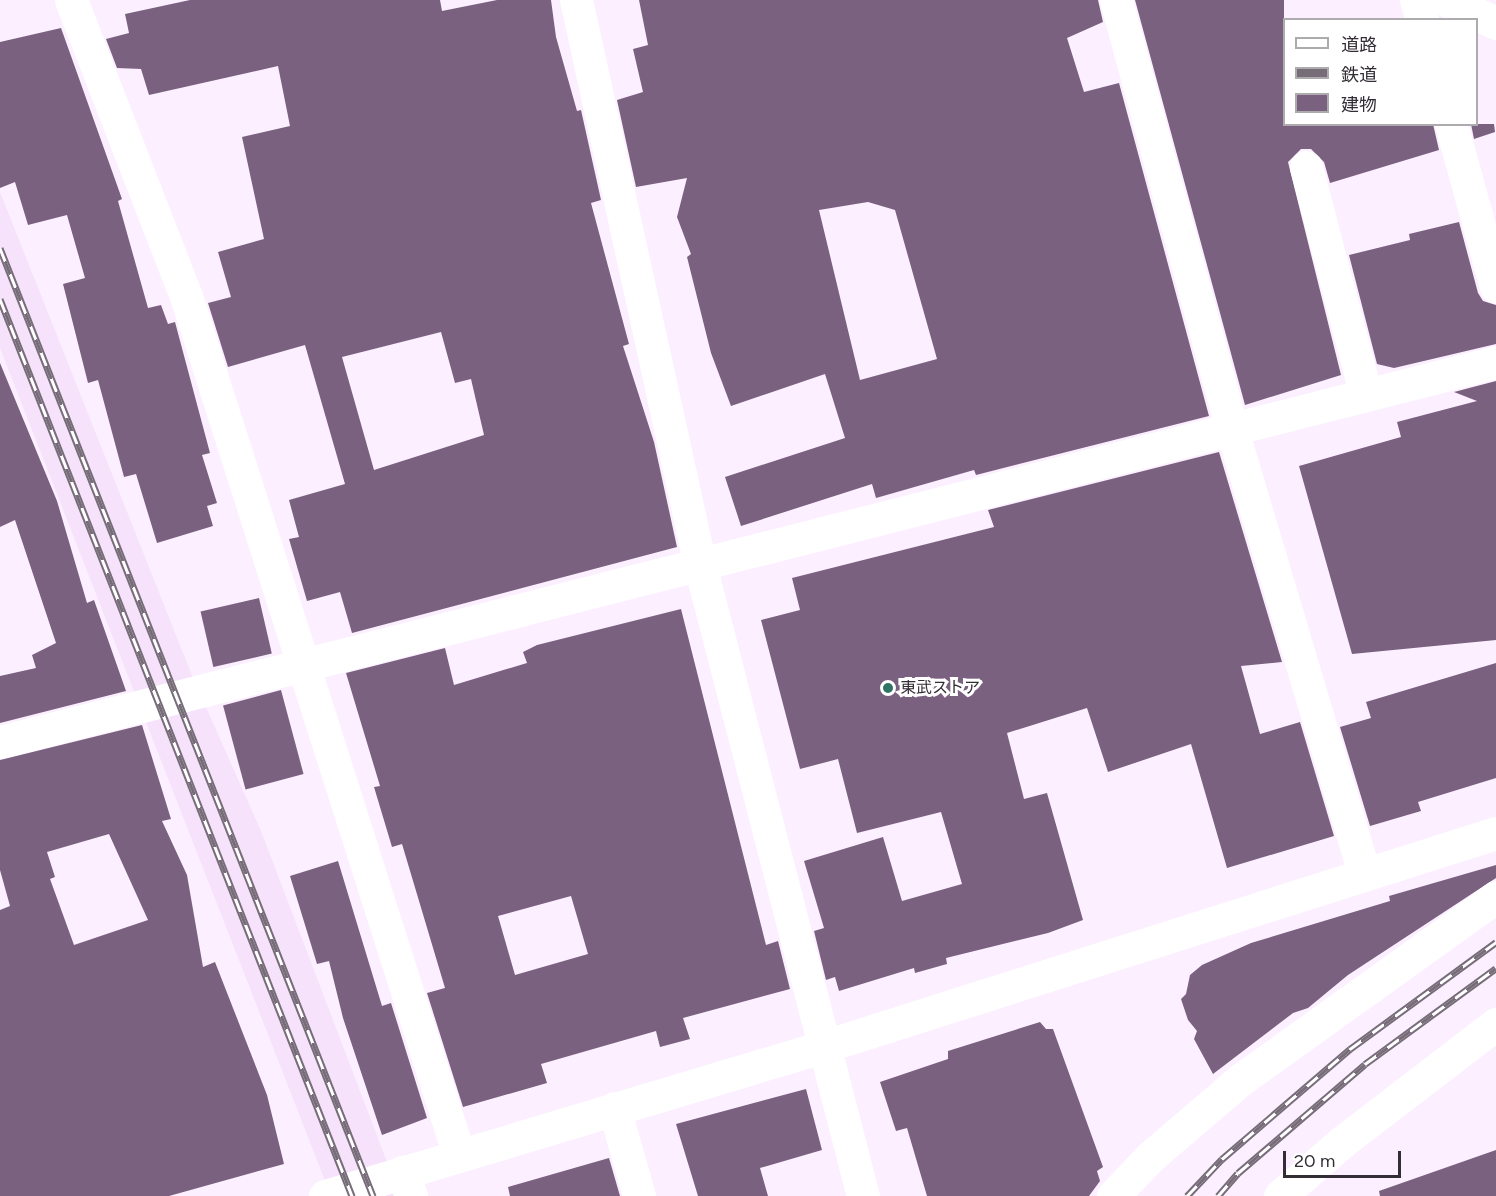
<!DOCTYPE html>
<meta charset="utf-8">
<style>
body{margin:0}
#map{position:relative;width:1496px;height:1196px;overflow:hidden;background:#fcefff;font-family:Figtree,"Noto Sans JP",sans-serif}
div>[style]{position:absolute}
.built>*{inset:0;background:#f7e2fc}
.building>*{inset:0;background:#7a6180;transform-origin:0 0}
.minor>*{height:33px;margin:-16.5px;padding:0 16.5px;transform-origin:16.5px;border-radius:16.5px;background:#fff}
.tertiary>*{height:33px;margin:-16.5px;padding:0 16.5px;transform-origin:16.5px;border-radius:16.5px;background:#fff}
.rail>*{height:7px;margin-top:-3.5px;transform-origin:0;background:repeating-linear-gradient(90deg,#fff 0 14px,#766d78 0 28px);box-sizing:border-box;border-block:2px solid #766d78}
.dots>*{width:16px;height:16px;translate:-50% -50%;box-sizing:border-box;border:3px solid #fff;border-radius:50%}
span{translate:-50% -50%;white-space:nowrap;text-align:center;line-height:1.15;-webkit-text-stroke:6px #fff;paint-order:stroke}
.poi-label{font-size:16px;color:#332d35}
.left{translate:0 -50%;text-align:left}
.legend{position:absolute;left:1283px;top:18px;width:195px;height:108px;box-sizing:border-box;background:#fff;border:2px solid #adabae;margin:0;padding:8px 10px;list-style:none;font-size:18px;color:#332d35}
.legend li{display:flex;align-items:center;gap:12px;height:30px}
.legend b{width:30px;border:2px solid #adabae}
.scale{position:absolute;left:1283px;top:1151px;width:118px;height:27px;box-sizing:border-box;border:3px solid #332d35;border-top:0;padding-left:8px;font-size:18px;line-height:21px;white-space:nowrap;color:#332d35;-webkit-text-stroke:4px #fff;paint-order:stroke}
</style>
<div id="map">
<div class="built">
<i style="clip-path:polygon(0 192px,193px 678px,261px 831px,400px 1196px,331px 1196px,0 348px)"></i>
</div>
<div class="building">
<i style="clip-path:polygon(evenodd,190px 0,440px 0,442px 11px,497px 0,551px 0,556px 37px,577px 111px,581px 110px,601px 200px,591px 203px,629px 344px,623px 346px,654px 442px,677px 547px,352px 633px,340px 592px,307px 601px,289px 539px,299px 537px,289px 500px,345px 484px,305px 345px,228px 367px,208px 303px,231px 297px,218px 252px,264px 239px,242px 137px,290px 126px,278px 66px,149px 95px,141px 69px,117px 68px,106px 39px,129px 33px,125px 14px,190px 0,441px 332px,455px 383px,471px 379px,484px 435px,374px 470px,342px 357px,441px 332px)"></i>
<i style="clip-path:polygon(evenodd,639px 0,1098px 0,1103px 22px,1067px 38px,1084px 92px,1119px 83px,1209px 416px,976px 475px,974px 470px,876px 498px,872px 484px,741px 526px,725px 477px,845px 438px,825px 374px,731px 406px,711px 353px,687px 257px,691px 254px,677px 217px,687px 178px,636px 187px,617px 100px,643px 92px,633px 49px,648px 45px,639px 0,868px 202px,895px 210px,937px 359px,860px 380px,819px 210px,868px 202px)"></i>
<i style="clip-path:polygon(1135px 0,1284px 0,1284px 124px,1433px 124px,1439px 150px,1330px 183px,1324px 162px,1311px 149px,1301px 149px,1288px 162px,1341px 375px,1245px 405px)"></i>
<i style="clip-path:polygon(61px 28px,122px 199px,118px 201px,148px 308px,161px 305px,168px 324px,175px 322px,210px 453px,202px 455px,217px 503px,207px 506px,213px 526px,157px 543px,136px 474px,124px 477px,98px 380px,88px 383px,63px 284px,85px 278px,67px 215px,28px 225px,15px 182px,0 188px,0 42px)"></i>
<i style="clip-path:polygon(1471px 124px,1494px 124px,1495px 132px,1474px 139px)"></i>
<i style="clip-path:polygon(1459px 222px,1478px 293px,1483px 301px,1496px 305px,1496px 344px,1394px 368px,1377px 364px,1349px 255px,1410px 240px,1409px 234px)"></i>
<i style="clip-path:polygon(0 363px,57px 501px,87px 603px,94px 600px,126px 691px,0 723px,0 676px,36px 668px,32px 655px,56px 643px,15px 520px,0 527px)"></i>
<i style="clip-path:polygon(1496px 381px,1496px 640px,1352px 654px,1299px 466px,1401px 437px,1397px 422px,1477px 401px,1454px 392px)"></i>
<i style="clip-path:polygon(1219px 452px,1282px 662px,1241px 666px,1260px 734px,1300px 722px,1334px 836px,1227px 868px,1191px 744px,1108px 772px,1087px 708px,1007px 733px,1024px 799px,1047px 793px,1083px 920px,1048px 933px,946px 958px,947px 964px,915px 973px,914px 968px,839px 991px,835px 977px,826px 980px,814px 931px,824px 928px,804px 861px,883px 837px,902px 901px,962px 884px,941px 812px,857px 833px,838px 759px,800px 769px,761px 620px,800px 610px,792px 578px,994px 527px,988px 510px)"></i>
<i style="left:259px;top:598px;width:57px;height:60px;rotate:77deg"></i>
<i style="clip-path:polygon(evenodd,681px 609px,766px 945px,778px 941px,790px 989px,683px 1018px,690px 1039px,660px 1047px,656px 1031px,541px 1064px,547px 1083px,463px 1107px,427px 993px,445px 988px,402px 844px,392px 847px,374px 787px,380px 786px,346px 673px,445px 648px,454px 685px,527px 663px,523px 652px,537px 645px,681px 609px,571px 896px,588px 954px,515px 975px,498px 916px,571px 896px)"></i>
<i style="clip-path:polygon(1496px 663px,1496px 778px,1418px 802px,1421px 811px,1370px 826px,1340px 727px,1371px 718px,1366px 702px)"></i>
<i style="left:281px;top:690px;width:87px;height:60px;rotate:75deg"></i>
<i style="clip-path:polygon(evenodd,142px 725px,171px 819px,162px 821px,187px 875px,203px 967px,215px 962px,267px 1095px,284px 1164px,169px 1196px,0 1196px,0 910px,10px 906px,0 870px,0 760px,142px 725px,109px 834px,148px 920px,74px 945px,50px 879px,55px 877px,47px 852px,109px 834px)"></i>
<i style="clip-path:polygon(338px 861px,382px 1006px,391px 1003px,427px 1118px,382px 1135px,343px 1018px,329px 961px,317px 964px,290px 876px)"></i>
<i style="clip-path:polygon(1496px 865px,1496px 878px,1348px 975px,1308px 1008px,1293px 1013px,1213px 1074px,1194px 1039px,1197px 1031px,1188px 1020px,1181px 999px,1186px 994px,1190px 975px,1202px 965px,1251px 943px,1390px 901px,1389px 896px)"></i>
<i style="clip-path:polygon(1040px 1022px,1046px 1029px,1053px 1029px,1103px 1167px,1097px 1171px,1100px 1181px,1089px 1196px,927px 1196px,907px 1128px,896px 1131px,880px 1082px,948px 1059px,948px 1051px)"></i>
<i style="clip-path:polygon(806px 1089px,822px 1150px,760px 1168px,768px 1196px,698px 1196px,676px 1124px)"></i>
<i style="clip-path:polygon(1496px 1150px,1496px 1196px,1380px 1196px,1379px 1191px)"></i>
<i style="clip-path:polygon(609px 1158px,620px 1196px,510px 1196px,508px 1187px)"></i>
</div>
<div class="minor">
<i style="left:71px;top:0;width:318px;rotate:68.8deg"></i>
<i style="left:186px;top:296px;width:901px;rotate:72.37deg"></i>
<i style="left:576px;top:0;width:578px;rotate:77.62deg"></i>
<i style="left:700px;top:565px;width:652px;rotate:75.52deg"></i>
<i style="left:1116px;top:0;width:445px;rotate:74.9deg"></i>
<i style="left:1232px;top:430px;width:464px;rotate:73.4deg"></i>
<i style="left:1416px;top:0;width:21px;rotate:73deg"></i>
<i style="left:1446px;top:0;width:55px;rotate:24.7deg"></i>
<i style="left:1451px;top:124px;width:169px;rotate:74.6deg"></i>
<i style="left:1306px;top:167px;width:236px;rotate:75.3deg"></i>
<i style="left:0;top:742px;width:1544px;rotate:-14.25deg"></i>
<i style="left:614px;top:1108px;width:91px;rotate:74.1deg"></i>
<i style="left:402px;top:1172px;width:26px;rotate:69deg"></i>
<i style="left:1113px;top:1196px;width:52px;rotate:-46.5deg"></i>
<i style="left:1149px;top:1158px;width:120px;rotate:-40.6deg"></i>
<i style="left:1240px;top:1080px;width:315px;rotate:-35.6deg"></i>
<i style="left:1280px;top:1196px;width:82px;rotate:-41.1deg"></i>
<i style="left:1342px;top:1142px;width:194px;rotate:-37.5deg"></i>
</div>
<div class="tertiary">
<i style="left:325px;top:1196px;width:519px;rotate:-16.69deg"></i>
<i style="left:822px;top:1047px;width:707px;rotate:-17.62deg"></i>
</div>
<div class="rail">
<i style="left:0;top:248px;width:1019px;rotate:68.52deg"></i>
<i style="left:0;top:299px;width:964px;rotate:68.57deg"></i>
<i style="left:1187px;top:1196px;width:51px;rotate:-46.6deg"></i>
<i style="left:1222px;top:1159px;width:169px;rotate:-40.7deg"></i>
<i style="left:1350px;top:1049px;width:181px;rotate:-36.2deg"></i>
<i style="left:1218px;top:1196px;width:30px;rotate:-49deg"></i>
<i style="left:1238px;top:1173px;width:167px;rotate:-40.6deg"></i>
<i style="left:1365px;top:1064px;width:162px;rotate:-36.2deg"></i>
</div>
<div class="dots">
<i style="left:888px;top:688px;background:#307466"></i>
</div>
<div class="poi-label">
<span class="left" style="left:900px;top:688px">東武ストア</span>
</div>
<ul class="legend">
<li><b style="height:8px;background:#fff"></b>道路</li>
<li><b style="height:8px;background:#766d78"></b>鉄道</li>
<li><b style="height:16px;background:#7a6180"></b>建物</li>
</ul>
<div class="scale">20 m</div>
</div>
